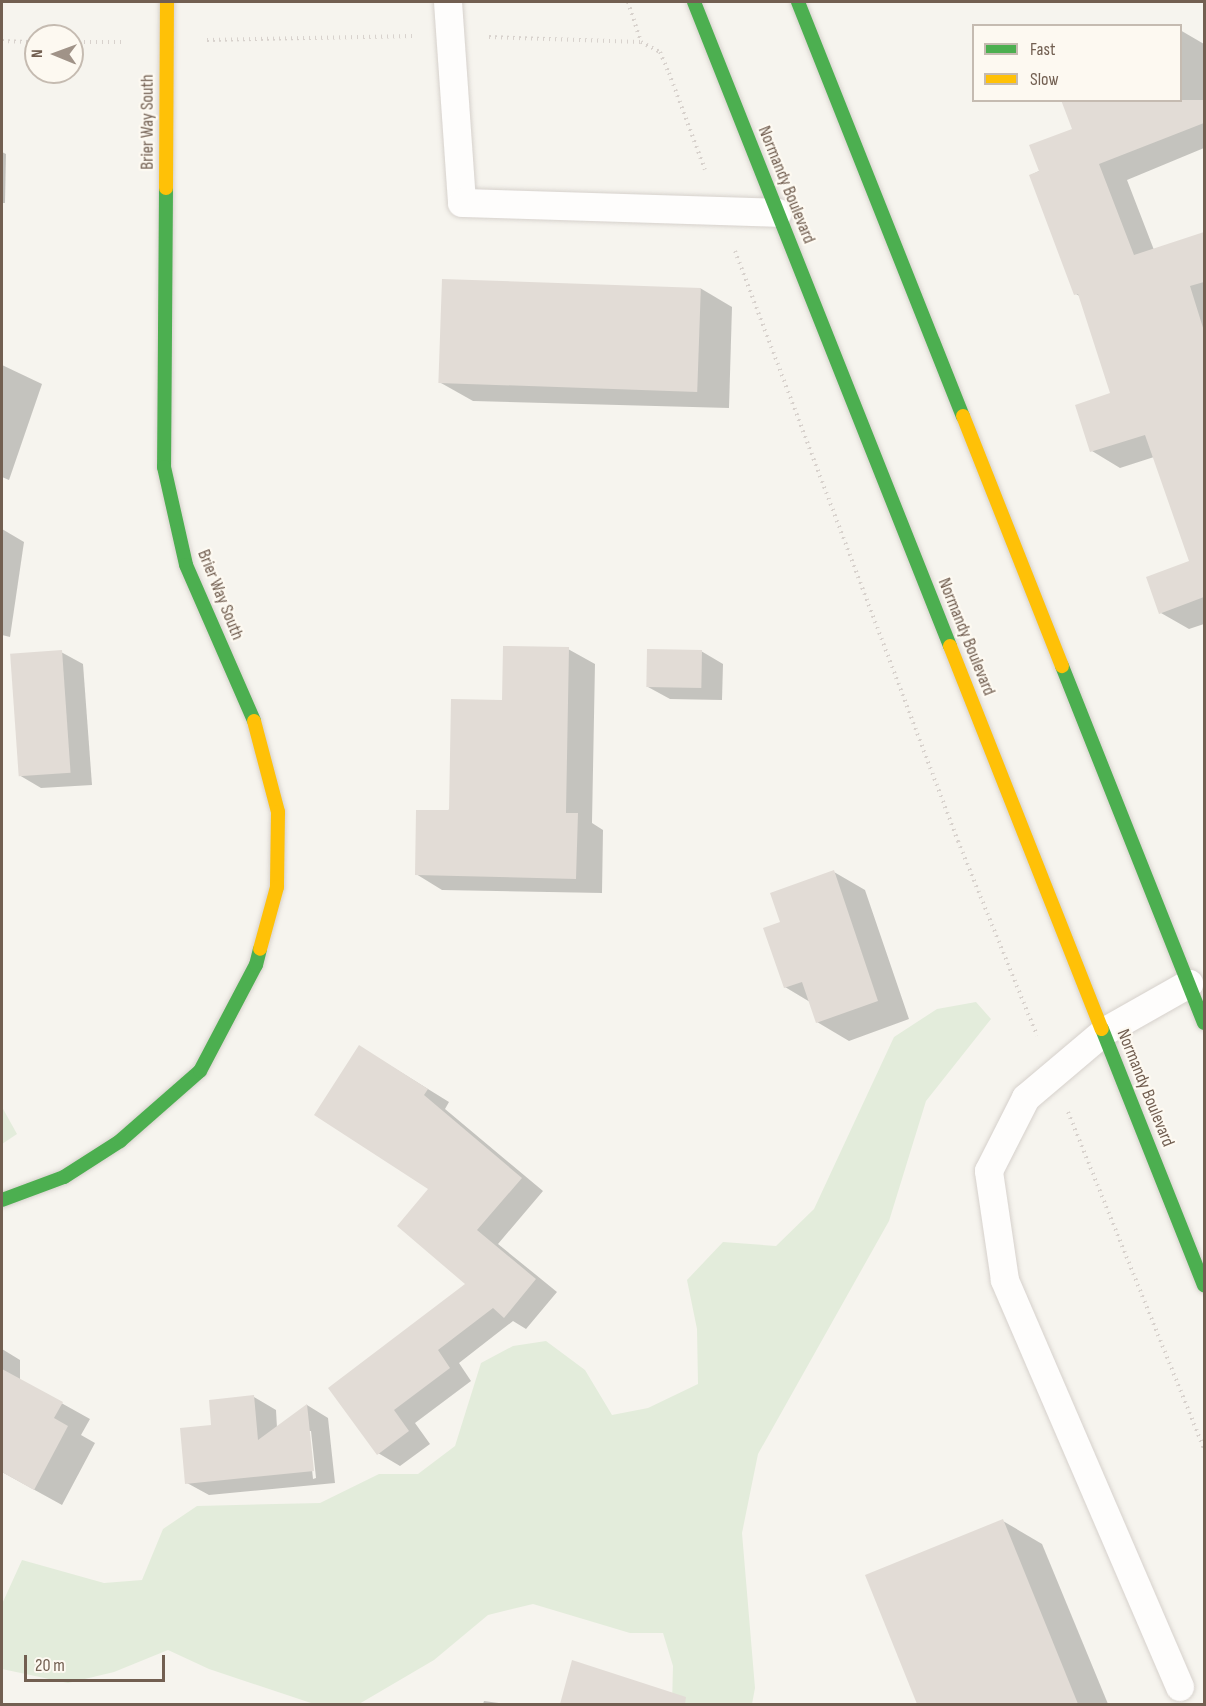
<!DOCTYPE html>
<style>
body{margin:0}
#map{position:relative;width:1206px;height:1706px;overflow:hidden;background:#f6f4ee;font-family:"Sofia Sans Condensed",sans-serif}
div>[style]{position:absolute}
.green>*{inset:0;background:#e3ecdb}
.shadow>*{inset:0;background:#0003}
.building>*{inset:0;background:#e2dcd6;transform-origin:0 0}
.path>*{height:4px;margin-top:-2px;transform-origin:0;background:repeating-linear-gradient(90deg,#d8d2cd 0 1.5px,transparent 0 6px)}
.roads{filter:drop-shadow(0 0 2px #d6d1cc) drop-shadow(0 0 2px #d6d1cc)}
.lane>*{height:28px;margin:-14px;padding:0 14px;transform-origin:14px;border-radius:14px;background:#fefdfc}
.fast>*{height:14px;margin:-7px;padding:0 7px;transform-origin:7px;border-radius:7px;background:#4caf50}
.slow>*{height:14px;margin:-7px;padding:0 7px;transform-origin:7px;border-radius:7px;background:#ffc107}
span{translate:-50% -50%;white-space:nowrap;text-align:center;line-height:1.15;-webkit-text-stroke:4.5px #fdf9f1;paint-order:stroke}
.street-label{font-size:18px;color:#725f51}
.frame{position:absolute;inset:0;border:3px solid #725f51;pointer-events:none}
.legend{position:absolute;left:972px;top:24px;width:210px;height:78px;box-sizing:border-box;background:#fdf9f1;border:2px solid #c5bbb1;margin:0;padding:8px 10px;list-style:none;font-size:18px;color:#725f51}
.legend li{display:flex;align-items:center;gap:12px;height:30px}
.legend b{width:30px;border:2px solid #c5bbb1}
.north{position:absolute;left:24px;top:24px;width:60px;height:60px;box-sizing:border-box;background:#fdf9f1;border:2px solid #c5bbb1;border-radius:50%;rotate:271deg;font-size:16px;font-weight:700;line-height:24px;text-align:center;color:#725f51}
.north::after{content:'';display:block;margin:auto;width:21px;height:27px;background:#a09388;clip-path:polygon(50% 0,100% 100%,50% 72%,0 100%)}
.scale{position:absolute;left:24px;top:1655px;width:141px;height:27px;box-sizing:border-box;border:3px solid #725f51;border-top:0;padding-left:8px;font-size:18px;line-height:21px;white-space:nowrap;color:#725f51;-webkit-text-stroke:4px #fdf9f1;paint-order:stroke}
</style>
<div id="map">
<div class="green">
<i style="clip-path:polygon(976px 1002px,991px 1019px,926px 1101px,889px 1221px,758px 1454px,742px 1533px,755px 1688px,752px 1704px,672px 1704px,673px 1666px,663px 1633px,630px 1633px,533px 1604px,488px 1615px,434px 1660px,359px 1704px,314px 1704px,209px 1669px,168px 1650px,114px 1672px,68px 1683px,2px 1669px,2px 1604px,22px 1560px,104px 1583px,142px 1580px,163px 1529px,197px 1506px,320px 1503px,379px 1474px,418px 1474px,455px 1446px,481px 1363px,513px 1346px,546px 1341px,585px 1370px,612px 1415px,648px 1408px,698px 1384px,697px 1329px,687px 1280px,723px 1242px,776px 1246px,814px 1209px,894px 1037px,937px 1009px)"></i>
<i style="clip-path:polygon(2px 1107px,17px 1134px,2px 1144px)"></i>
</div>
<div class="shadow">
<i style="clip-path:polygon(1180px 30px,1204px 44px,1204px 148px,1127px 180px,1154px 250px,1204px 234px,1204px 624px,1189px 629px,1161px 613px,1191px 562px,1154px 457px,1120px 468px,1092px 451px,1112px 394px,1081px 297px,1076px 294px,1031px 175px,1180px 100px)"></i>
<i style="clip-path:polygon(2px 152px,6px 154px,5px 203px,2px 203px)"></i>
<i style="clip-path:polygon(700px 288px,732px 307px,729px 408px,473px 401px,441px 383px)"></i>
<i style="clip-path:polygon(2px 365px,42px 384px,9px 480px,2px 477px)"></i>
<i style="clip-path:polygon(2px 529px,24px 542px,10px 637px,2px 635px)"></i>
<i style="clip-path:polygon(568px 649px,595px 664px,592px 823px,603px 830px,602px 893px,442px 890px,416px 874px,504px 701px)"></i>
<i style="clip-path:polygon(701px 651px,723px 664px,722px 700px,670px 699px,648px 687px)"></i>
<i style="clip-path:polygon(61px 652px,83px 664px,92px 785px,41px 788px,19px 775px)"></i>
<i style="clip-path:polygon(834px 872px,865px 890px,909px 1019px,849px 1041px,817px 1022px,810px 1002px,785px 987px,782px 923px)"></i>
<i style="clip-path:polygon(360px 1047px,449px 1102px,445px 1109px,543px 1191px,498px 1244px,557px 1292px,526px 1329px,513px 1321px,459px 1363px,471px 1381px,415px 1423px,430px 1444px,400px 1466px,378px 1453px,330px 1388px,467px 1284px,431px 1188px)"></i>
<i style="clip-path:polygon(2px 1349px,20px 1360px,20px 1380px,90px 1419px,81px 1435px,95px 1443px,62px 1505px,2px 1472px)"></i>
<i style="clip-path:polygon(evenodd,254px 1397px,276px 1410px,277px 1428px,307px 1405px,328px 1418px,335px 1483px,209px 1495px,187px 1483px,213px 1426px,254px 1397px,308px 1431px,311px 1431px,316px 1478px,313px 1479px,308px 1431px)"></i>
<i style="clip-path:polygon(1003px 1521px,1042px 1544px,1108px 1704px,919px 1704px,867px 1576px)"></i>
<i style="clip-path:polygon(573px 1662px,666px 1692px,687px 1704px,561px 1704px)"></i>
<i style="clip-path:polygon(484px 1701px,506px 1704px,483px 1704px)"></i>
</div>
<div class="building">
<i style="clip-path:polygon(1061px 100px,1204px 100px,1204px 123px,1099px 164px,1134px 255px,1204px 232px,1204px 282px,1190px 286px,1204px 331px,1204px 597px,1159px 614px,1146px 577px,1189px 561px,1145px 435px,1090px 452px,1075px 405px,1110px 393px,1078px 294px,1074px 295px,1029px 175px,1039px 171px,1029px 145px,1072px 129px)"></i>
<i style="left:442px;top:279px;width:259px;height:104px;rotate:2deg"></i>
<i style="clip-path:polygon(503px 646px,569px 647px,566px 813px,578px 813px,576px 879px,415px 875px,416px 810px,449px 810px,451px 699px,502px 700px)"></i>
<i style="left:647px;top:649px;width:55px;height:38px;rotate:1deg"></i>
<i style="left:62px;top:650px;width:123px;height:52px;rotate:86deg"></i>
<i style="clip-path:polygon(834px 870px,878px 1001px,816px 1023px,802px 982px,784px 988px,763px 928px,780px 922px,770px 893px)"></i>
<i style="clip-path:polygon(359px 1045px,428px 1089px,424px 1095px,522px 1178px,477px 1230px,536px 1279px,504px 1318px,493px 1308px,438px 1350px,450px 1368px,394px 1410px,409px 1431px,377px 1455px,328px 1388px,465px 1284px,397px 1226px,428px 1189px,314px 1115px)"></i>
<i style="clip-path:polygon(2px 1369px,63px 1402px,54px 1418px,68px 1426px,34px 1490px,2px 1472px)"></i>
<i style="clip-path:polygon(254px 1395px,258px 1440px,307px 1404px,314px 1471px,185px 1484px,180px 1428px,211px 1425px,209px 1400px)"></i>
<i style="clip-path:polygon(1003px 1519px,1078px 1704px,917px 1704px,865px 1575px)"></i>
<i style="clip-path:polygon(572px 1660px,686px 1697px,685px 1704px,560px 1704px)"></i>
</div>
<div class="path">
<i style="left:628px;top:2px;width:42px;rotate:72deg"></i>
<i style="left:641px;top:42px;width:21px;rotate:28deg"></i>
<i style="left:660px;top:52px;width:23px;rotate:67deg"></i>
<i style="left:669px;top:73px;width:103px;rotate:69.6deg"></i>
<i style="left:489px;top:37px;width:152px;rotate:1.9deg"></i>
<i style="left:207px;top:40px;width:205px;rotate:-1.1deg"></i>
<i style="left:2px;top:41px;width:34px;rotate:2deg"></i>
<i style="left:72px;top:42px;width:52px"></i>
<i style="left:735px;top:251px;width:631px;rotate:69.3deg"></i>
<i style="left:958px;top:841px;width:210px;rotate:67.9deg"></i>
<i style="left:1068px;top:1112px;width:362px;rotate:68deg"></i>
</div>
<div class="roads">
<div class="lane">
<i style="left:448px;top:2px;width:201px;rotate:86deg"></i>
<i style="left:462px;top:203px;width:316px;rotate:1.8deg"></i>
<i style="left:1180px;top:1687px;width:443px;rotate:-113.3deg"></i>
<i style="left:1005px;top:1280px;width:110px;rotate:-98.4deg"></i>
<i style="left:989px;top:1171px;width:82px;rotate:-63.1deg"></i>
<i style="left:1026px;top:1098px;width:102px;rotate:-40.2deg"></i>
<i style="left:1104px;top:1032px;width:98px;rotate:-29.5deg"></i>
</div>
<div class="fast">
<i style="left:694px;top:2px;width:693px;rotate:68.32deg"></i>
<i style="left:798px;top:2px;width:446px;rotate:68.3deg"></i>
<i style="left:166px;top:188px;width:279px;rotate:90.4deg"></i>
<i style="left:164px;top:467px;width:100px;rotate:77.3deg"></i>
<i style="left:186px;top:565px;width:170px;rotate:66.4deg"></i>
<i style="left:1062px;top:666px;width:384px;rotate:68.3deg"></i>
<i style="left:1102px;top:1029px;width:276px;rotate:68.3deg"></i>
<i style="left:2px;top:1200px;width:66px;rotate:-20.4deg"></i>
<i style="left:64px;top:1177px;width:67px;rotate:-32.7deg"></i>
<i style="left:120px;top:1141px;width:106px;rotate:-41.2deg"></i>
<i style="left:200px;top:1071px;width:120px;rotate:-62.2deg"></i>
<i style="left:256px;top:965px;width:16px;rotate:-76deg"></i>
</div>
<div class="slow">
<i style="left:166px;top:188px;width:186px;rotate:-89.7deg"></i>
<i style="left:963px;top:416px;width:269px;rotate:68.4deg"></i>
<i style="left:950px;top:646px;width:412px;rotate:68.4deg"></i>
<i style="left:254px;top:721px;width:94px;rotate:75.2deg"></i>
<i style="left:278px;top:812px;width:75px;rotate:90.8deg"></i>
<i style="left:277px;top:887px;width:64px;rotate:105.3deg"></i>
</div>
</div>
<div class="street-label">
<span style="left:148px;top:122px;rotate:-90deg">Brier Way South</span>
<span style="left:786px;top:185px;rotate:68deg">Normandy Boulevard</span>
<span style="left:220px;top:595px;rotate:68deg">Brier Way South</span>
<span style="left:966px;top:637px;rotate:68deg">Normandy Boulevard</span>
<span style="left:1145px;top:1088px;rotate:68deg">Normandy Boulevard</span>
</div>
<div class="frame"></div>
<ul class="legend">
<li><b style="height:8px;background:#4caf50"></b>Fast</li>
<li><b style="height:8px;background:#ffc107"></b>Slow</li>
</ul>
<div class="north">N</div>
<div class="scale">20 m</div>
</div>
